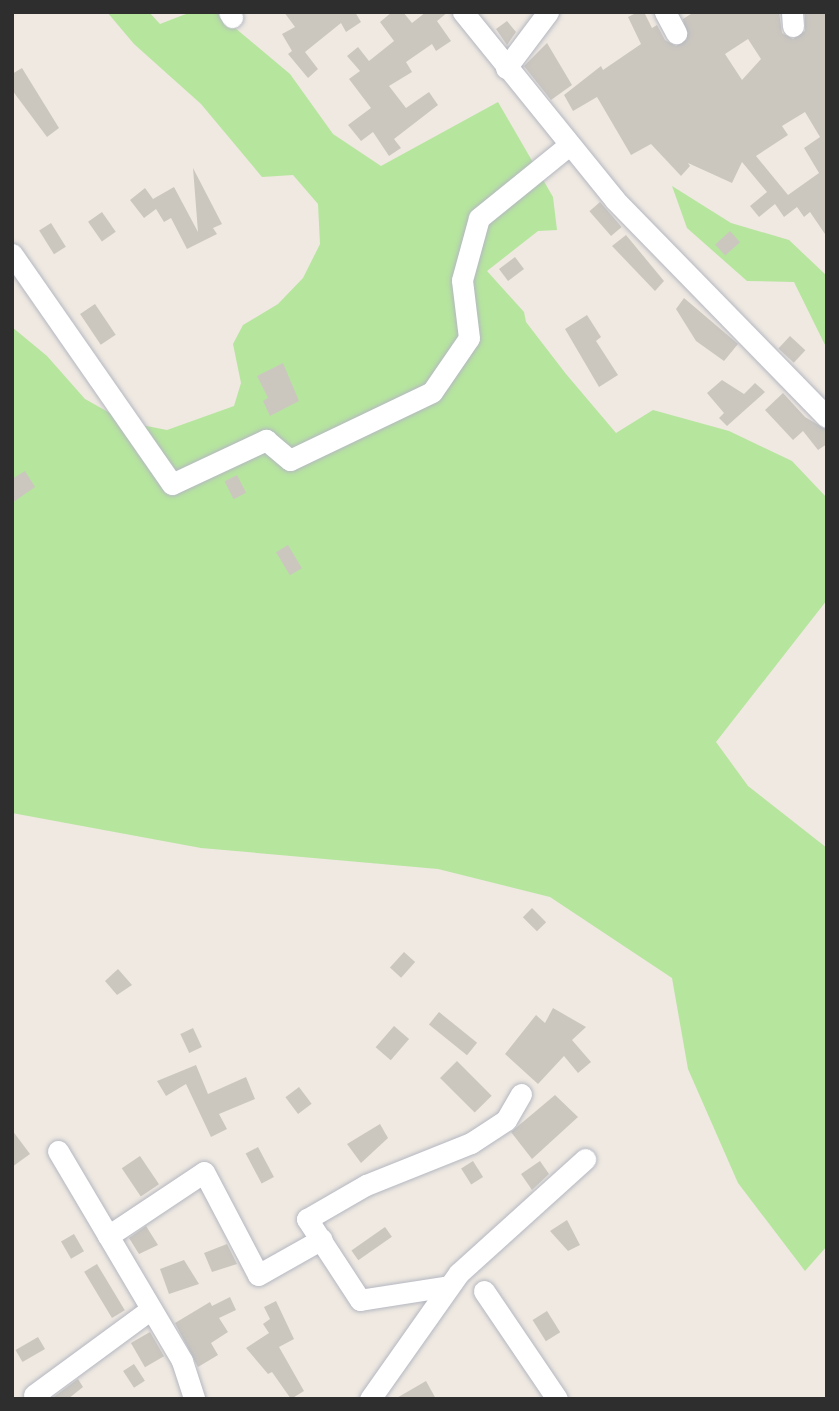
<!DOCTYPE html>
<style>
body{margin:0}
#map{position:relative;width:839px;height:1411px;overflow:hidden;background:#efe9e1;font-family:Roboto,sans-serif}
div>[style]{position:absolute}
.green>*{inset:0;background:#b6e59e}
.building>*{inset:0;background:#cbc7bf;transform-origin:0 0}
.roads{filter:drop-shadow(0 0 2px #b4b7c1) drop-shadow(0 0 2px #b4b7c1)}
.minor>*{height:21px;margin:-10.5px;padding:0 10.5px;transform-origin:10.5px;border-radius:10.5px;background:#fff}
span{translate:-50% -50%;white-space:nowrap;text-align:center;line-height:1.15;-webkit-text-stroke:6px #fff;paint-order:stroke}
.frame{position:absolute;inset:0;border:14px solid #2e2e2e;pointer-events:none}
</style>
<div id="map">
<div class="green">
<i style="clip-path:polygon(107px 12px,149px 12px,160px 24px,191px 12px,216px 12px,290px 74px,333px 134px,381px 166px,498px 102px,553px 197px,557px 230px,538px 231px,487px 271px,524px 312px,526px 322px,566px 374px,616px 433px,653px 410px,729px 431px,792px 461px,827px 498px,827px 600px,716px 742px,748px 786px,827px 848px,827px 1246px,805px 1271px,738px 1183px,688px 1069px,672px 978px,550px 897px,438px 869px,201px 848px,12px 813px,12px 327px,47px 356px,85px 399px,126px 422px,167px 430px,234px 406px,241px 383px,233px 344px,243px 325px,278px 304px,303px 278px,320px 244px,318px 204px,293px 175px,262px 177px,201px 104px,134px 44px)"></i>
<i style="clip-path:polygon(672px 186px,731px 223px,789px 240px,827px 276px,827px 349px,794px 282px,747px 281px,687px 228px)"></i>
</div>
<div class="building">
<i style="clip-path:polygon(284px 12px,355px 12px,361px 22px,346px 32px,341px 23px,305px 52px,318px 69px,308px 78px,288px 54px,292px 51px,282px 34px,295px 27px)"></i>
<i style="clip-path:polygon(392px 12px,403px 12px,412px 23px,426px 12px,448px 12px,437px 21px,451px 41px,436px 51px,432px 44px,406px 62px,412px 72px,389px 86px,406px 108px,429px 92px,438px 105px,394px 139px,401px 148px,389px 156px,373px 132px,361px 141px,348px 125px,371px 108px,349px 79px,360px 71px,347px 56px,358px 47px,369px 61px,394px 41px,380px 22px)"></i>
<i style="clip-path:polygon(evenodd,638px 12px,644px 12px,652px 28px,657px 25px,665px 40px,676px 46px,687px 39px,683px 19px,694px 12px,779px 12px,782px 33px,793px 39px,805px 31px,805px 12px,827px 12px,827px 237px,810px 212px,804px 217px,797px 207px,784px 217px,775px 204px,759px 217px,750px 206px,767px 192px,742px 162px,732px 183px,688px 163px,690px 166px,681px 176px,651px 144px,631px 155px,597px 97px,573px 111px,564px 95px,601px 66px,603px 70px,641px 44px,628px 17px,638px 12px,748px 39px,761px 59px,742px 80px,725px 54px,748px 39px,638px 12px,805px 112px,820px 137px,804px 148px,819px 173px,788px 195px,756px 156px,788px 135px,782px 126px,805px 112px)"></i>
<i style="clip-path:polygon(507px 21px,516px 32px,507px 45px,496px 29px)"></i>
<i style="clip-path:polygon(547px 43px,572px 85px,551px 100px,524px 66px)"></i>
<i style="clip-path:polygon(22px 68px,59px 128px,47px 137px,12px 90px,12px 74px)"></i>
<i style="clip-path:polygon(193px 168px,222px 224px,213px 228px,217px 234px,187px 249px,171px 218px,164px 222px,156px 209px,144px 218px,130px 200px,145px 188px,153px 199px,174px 187px,198px 232px)"></i>
<i style="left:600px;top:202px;width:33px;height:14px;rotate:49deg"></i>
<i style="left:102px;top:212px;width:24px;height:17px;rotate:55deg"></i>
<i style="left:51px;top:223px;width:28px;height:14px;rotate:58deg"></i>
<i style="left:730px;top:231px;width:15px;height:20px;rotate:48deg"></i>
<i style="clip-path:polygon(626px 235px,664px 281px,655px 291px,612px 246px)"></i>
<i style="left:515px;top:257px;width:15px;height:20px;rotate:53deg"></i>
<i style="clip-path:polygon(684px 298px,738px 344px,724px 361px,696px 341px,676px 309px)"></i>
<i style="left:95px;top:304px;width:37px;height:18px;rotate:56deg"></i>
<i style="clip-path:polygon(587px 315px,601px 337px,596px 341px,618px 375px,599px 387px,565px 329px)"></i>
<i style="left:790px;top:336px;width:21px;height:17px;rotate:43deg"></i>
<i style="clip-path:polygon(283px 363px,299px 401px,270px 416px,263px 401px,268px 398px,257px 376px)"></i>
<i style="clip-path:polygon(722px 380px,744px 394px,755px 383px,765px 392px,727px 426px,719px 418px,724px 413px,707px 393px)"></i>
<i style="clip-path:polygon(783px 393px,805px 417px,827px 430px,827px 444px,818px 450px,803px 431px,793px 440px,765px 410px)"></i>
<i style="clip-path:polygon(25px 471px,35px 487px,12px 503px,12px 479px)"></i>
<i style="left:237px;top:475px;width:20px;height:14px;rotate:63deg"></i>
<i style="left:288px;top:545px;width:27px;height:14px;rotate:59deg"></i>
<i style="left:532px;top:908px;width:20px;height:13px;rotate:45deg"></i>
<i style="left:404px;top:952px;width:15px;height:21px;rotate:42deg"></i>
<i style="clip-path:polygon(118px 969px,132px 985px,117px 995px,105px 981px)"></i>
<i style="clip-path:polygon(553px 1008px,586px 1027px,572px 1040px,591px 1062px,578px 1073px,564px 1056px,538px 1084px,505px 1054px,536px 1015px,545px 1023px)"></i>
<i style="left:439px;top:1012px;width:49px;height:16px;rotate:39deg"></i>
<i style="left:394px;top:1026px;width:20px;height:28px;rotate:41deg"></i>
<i style="left:193px;top:1028px;width:21px;height:14px;rotate:65deg"></i>
<i style="left:457px;top:1061px;width:49px;height:24px;rotate:45deg"></i>
<i style="clip-path:polygon(196px 1065px,208px 1094px,246px 1077px,255px 1099px,219px 1114px,227px 1129px,211px 1137px,186px 1084px,166px 1096px,157px 1081px)"></i>
<i style="left:299px;top:1087px;width:21px;height:17px;rotate:53deg"></i>
<i style="clip-path:polygon(555px 1095px,578px 1117px,532px 1159px,511px 1132px)"></i>
<i style="clip-path:polygon(380px 1124px,388px 1138px,361px 1163px,347px 1144px)"></i>
<i style="clip-path:polygon(12px 1130px,30px 1154px,12px 1167px)"></i>
<i style="left:258px;top:1147px;width:34px;height:14px;rotate:62deg"></i>
<i style="left:140px;top:1156px;width:34px;height:22px;rotate:56deg"></i>
<i style="left:473px;top:1161px;width:19px;height:14px;rotate:58deg"></i>
<i style="clip-path:polygon(540px 1161px,549px 1174px,532px 1190px,521px 1174px)"></i>
<i style="clip-path:polygon(567px 1220px,580px 1245px,568px 1251px,550px 1231px)"></i>
<i style="clip-path:polygon(146px 1226px,158px 1245px,139px 1254px,129px 1238px)"></i>
<i style="left:385px;top:1227px;width:12px;height:41px;rotate:55deg"></i>
<i style="left:74px;top:1234px;width:20px;height:15px;rotate:60deg"></i>
<i style="clip-path:polygon(227px 1244px,237px 1264px,212px 1272px,204px 1253px)"></i>
<i style="clip-path:polygon(184px 1260px,199px 1284px,169px 1294px,160px 1269px)"></i>
<i style="left:97px;top:1264px;width:54px;height:15px;rotate:59deg"></i>
<i style="clip-path:polygon(230px 1297px,236px 1310px,219px 1318px,228px 1332px,211px 1343px,218px 1355px,198px 1367px,175px 1323px,210px 1302px,212px 1306px)"></i>
<i style="clip-path:polygon(276px 1301px,294px 1339px,279px 1347px,304px 1391px,291px 1399px,272px 1372px,268px 1374px,246px 1348px,269px 1333px,263px 1324px,270px 1319px,264px 1307px)"></i>
<i style="left:547px;top:1311px;width:25px;height:17px;rotate:58deg"></i>
<i style="left:150px;top:1332px;width:28px;height:22px;rotate:60deg"></i>
<i style="left:38px;top:1337px;width:14px;height:26px;rotate:60deg"></i>
<i style="left:134px;top:1364px;width:20px;height:13px;rotate:57deg"></i>
<i style="clip-path:polygon(78px 1379px,83px 1387px,68px 1399px,51px 1399px)"></i>
<i style="clip-path:polygon(426px 1381px,436px 1399px,395px 1399px)"></i>
</div>
<div class="roads">
<div class="minor">
<i style="left:229px;top:12px;width:6px;rotate:59deg"></i>
<i style="left:463px;top:12px;width:242px;rotate:51deg"></i>
<i style="left:615px;top:200px;width:303px;rotate:45.7deg"></i>
<i style="left:665px;top:12px;width:24px;rotate:62deg"></i>
<i style="left:792px;top:12px;width:14px;rotate:86deg"></i>
<i style="left:506px;top:68px;width:70px;rotate:-53.1deg"></i>
<i style="left:12px;top:254px;width:280px;rotate:55.2deg"></i>
<i style="left:172px;top:484px;width:104px;rotate:-25.1deg"></i>
<i style="left:266px;top:440px;width:31px;rotate:40deg"></i>
<i style="left:290px;top:460px;width:157px;rotate:-25.6deg"></i>
<i style="left:432px;top:392px;width:65px;rotate:-55.6deg"></i>
<i style="left:469px;top:338px;width:58px;rotate:-96.9deg"></i>
<i style="left:462px;top:280px;width:64px;rotate:-74.7deg"></i>
<i style="left:479px;top:218px;width:116px;rotate:-39deg"></i>
<i style="left:58px;top:1151px;width:244px;rotate:59.4deg"></i>
<i style="left:182px;top:1361px;width:40px;rotate:72deg"></i>
<i style="left:108px;top:1236px;width:115px;rotate:-33.7deg"></i>
<i style="left:204px;top:1172px;width:116px;rotate:62.3deg"></i>
<i style="left:258px;top:1275px;width:73px;rotate:-29.4deg"></i>
<i style="left:449px;top:1286px;width:90px;rotate:171.1deg"></i>
<i style="left:360px;top:1300px;width:97px;rotate:-123.2deg"></i>
<i style="left:307px;top:1219px;width:68px;rotate:-30deg"></i>
<i style="left:366px;top:1185px;width:113px;rotate:-21.8deg"></i>
<i style="left:471px;top:1143px;width:42px;rotate:-33.3deg"></i>
<i style="left:506px;top:1120px;width:30px;rotate:-60deg"></i>
<i style="left:484px;top:1291px;width:130px;rotate:55.9deg"></i>
<i style="left:34px;top:1395px;width:145px;rotate:-36.3deg"></i>
<i style="left:370px;top:1399px;width:154px;rotate:-54.8deg"></i>
<i style="left:459px;top:1273px;width:170px;rotate:-42.1deg"></i>
</div>
</div>
<div class="frame"></div>
</div>
